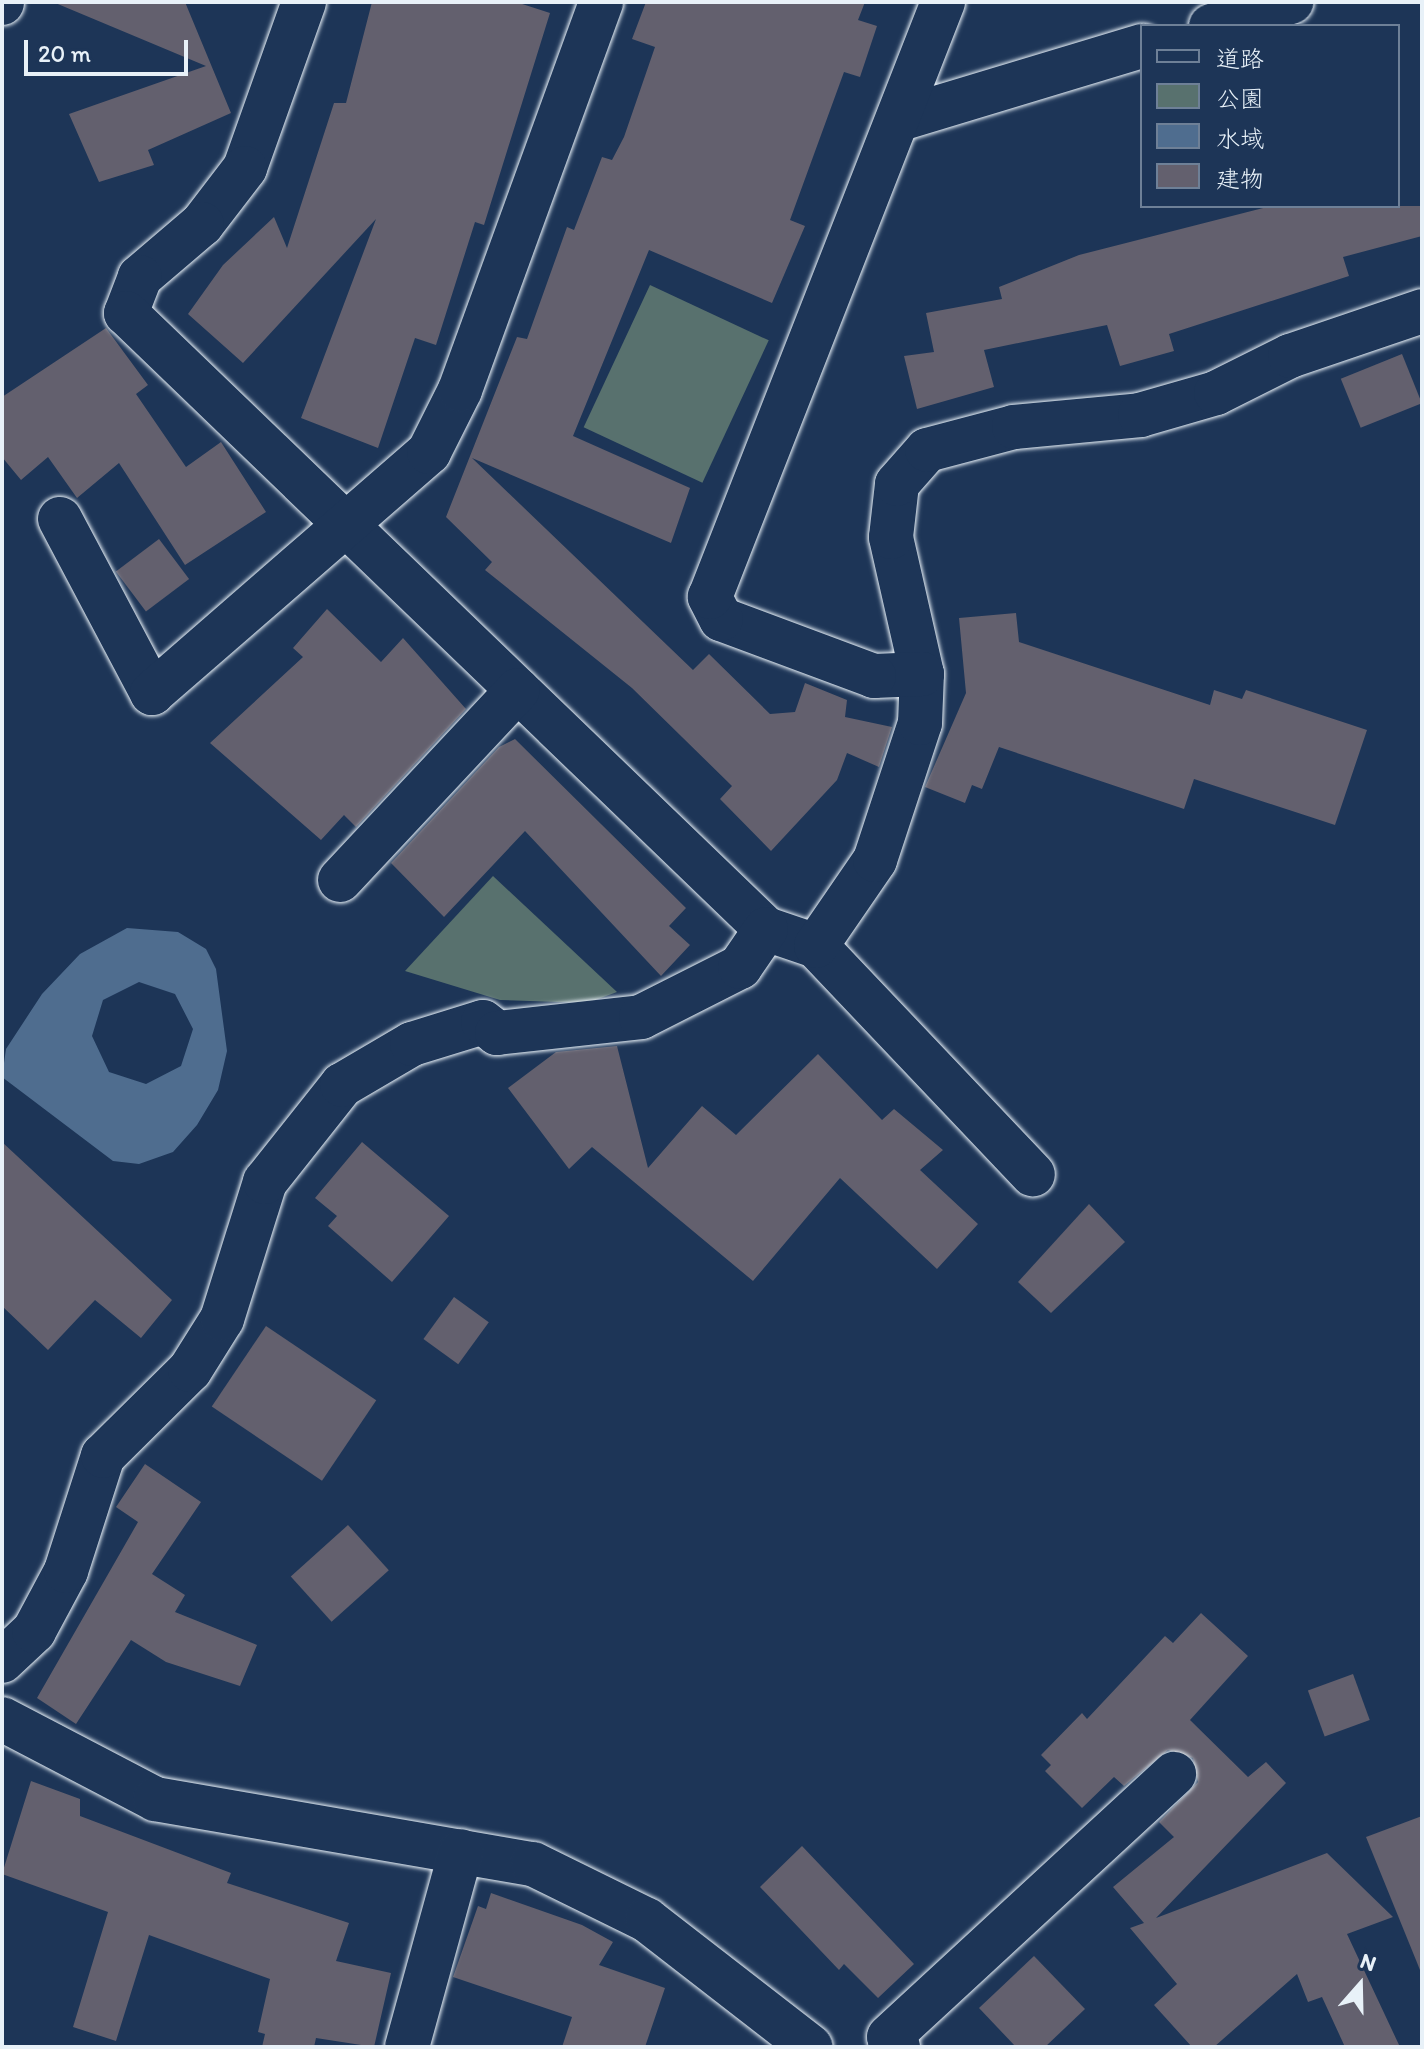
<!DOCTYPE html>
<meta charset="utf-8">
<style>
body{margin:0}
#map{position:relative;width:1424px;height:2049px;overflow:hidden;background:#1d3557;font-family:Itim,"Klee One",sans-serif}
div>[style]{position:absolute}
.green>*{inset:0;background:#58716e;transform-origin:0 0}
.water>*{inset:0;background:#4f6d8f}
.building>*{inset:0;background:#63606e;transform-origin:0 0}
.roads{filter:drop-shadow(0 0 2px #e8f1f8) drop-shadow(0 0 2px #e8f1f8)}
.street>*{height:44px;margin:-22px;padding:0 22px;transform-origin:22px;border-radius:22px;background:#1d3557}
span{translate:-50% -50%;white-space:nowrap;text-align:center;line-height:1.15;-webkit-text-stroke:8px #1d3557;paint-order:stroke}
.frame{position:absolute;inset:0;border:4px solid #e8f1f8;pointer-events:none}
.legend{position:absolute;left:1140px;top:24px;width:260px;height:184px;box-sizing:border-box;background:#1d3557;border:2px solid #6e8097;margin:0;padding:10px 14px;list-style:none;font-size:24px;color:#e8f1f8}
.legend li{display:flex;align-items:center;gap:16px;height:40px}
.legend b{width:40px;border:2px solid #6e8097}
.north{position:absolute;left:1320px;top:1945px;width:80px;height:80px;-webkit-text-stroke:6px #1d3557;paint-order:stroke;rotate:20deg;font-size:22px;font-weight:700;line-height:32px;text-align:center;color:#e8f1f8}
.north::after{content:'';display:block;margin:auto;width:28px;height:36px;background:#e8f1f8;clip-path:polygon(50% 0,100% 100%,50% 72%,0 100%)}
.scale{position:absolute;left:24px;top:40px;width:164px;height:36px;box-sizing:border-box;border:4px solid #e8f1f8;border-top:0;padding-left:10px;font-size:24px;line-height:28px;white-space:nowrap;color:#e8f1f8;-webkit-text-stroke:6px #1d3557;paint-order:stroke}
</style>
<div id="map">
<div class="green">
<i style="left:650px;top:285px;width:131px;height:157px;rotate:25deg"></i>
<i style="clip-path:polygon(493px 876px,617px 992px,587px 1003px,500px 1000px,405px 971px)"></i>
</div>
<div class="water">
<i style="clip-path:polygon(evenodd,127px 928px,178px 932px,206px 949px,216px 969px,227px 1051px,218px 1090px,197px 1125px,173px 1152px,139px 1164px,113px 1161px,2px 1077px,6px 1049px,42px 994px,80px 954px,127px 928px,139px 982px,175px 994px,193px 1029px,181px 1066px,146px 1084px,109px 1072px,92px 1036px,103px 1000px,139px 982px)"></i>
</div>
<div class="building">
<i style="clip-path:polygon(53px 2px,185px 2px,231px 113px,148px 150px,154px 165px,99px 182px,69px 114px,206px 66px)"></i>
<i style="clip-path:polygon(372px 2px,516px 2px,550px 13px,484px 225px,475px 222px,436px 345px,415px 338px,378px 448px,301px 418px,376px 219px,243px 363px,188px 314px,223px 265px,274px 217px,287px 248px,334px 103px,346px 103px)"></i>
<i style="clip-path:polygon(646px 2px,865px 2px,858px 20px,877px 26px,860px 77px,844px 72px,790px 220px,805px 226px,772px 303px,649px 250px,573px 436px,690px 488px,671px 543px,472px 458px,693px 670px,709px 654px,770px 714px,795px 712px,805px 683px,847px 700px,845px 717px,892px 727px,879px 767px,847px 753px,837px 780px,771px 851px,720px 799px,732px 786px,632px 688px,485px 570px,492px 562px,446px 517px,517px 337px,527px 339px,567px 227px,574px 230px,602px 157px,612px 160px,624px 137px,655px 47px,632px 39px)"></i>
<i style="clip-path:polygon(1271px 206px,1422px 206px,1422px 236px,1343px 257px,1349px 276px,1169px 334px,1174px 351px,1120px 366px,1107px 325px,984px 350px,994px 387px,917px 409px,904px 356px,934px 352px,926px 313px,1002px 299px,999px 287px,1079px 255px)"></i>
<i style="clip-path:polygon(106px 328px,148px 385px,136px 394px,186px 467px,221px 442px,266px 512px,185px 565px,119px 463px,77px 498px,48px 457px,21px 480px,2px 457px,2px 397px)"></i>
<i style="left:1402px;top:354px;width:53px;height:66px;rotate:68deg"></i>
<i style="left:159px;top:539px;width:50px;height:54px;rotate:53deg"></i>
<i style="clip-path:polygon(327px 609px,381px 662px,403px 638px,466px 709px,356px 827px,344px 815px,321px 840px,210px 743px,303px 657px,293px 648px)"></i>
<i style="clip-path:polygon(1016px 613px,1019px 642px,1210px 705px,1214px 690px,1242px 699px,1246px 690px,1367px 730px,1335px 825px,1194px 779px,1184px 809px,999px 747px,982px 789px,972px 785px,965px 803px,925px 787px,966px 693px,959px 618px)"></i>
<i style="clip-path:polygon(515px 739px,686px 908px,669px 926px,690px 945px,661px 976px,525px 831px,444px 917px,391px 863px,499px 747px)"></i>
<i style="clip-path:polygon(617px 1046px,648px 1168px,702px 1106px,736px 1135px,818px 1054px,882px 1120px,894px 1109px,943px 1150px,920px 1170px,978px 1224px,937px 1269px,840px 1178px,753px 1281px,592px 1147px,569px 1169px,508px 1088px,556px 1052px)"></i>
<i style="clip-path:polygon(2px 1142px,172px 1300px,141px 1338px,95px 1300px,48px 1350px,2px 1306px)"></i>
<i style="clip-path:polygon(362px 1142px,449px 1216px,392px 1282px,328px 1226px,337px 1216px,315px 1198px)"></i>
<i style="clip-path:polygon(1089px 1204px,1125px 1242px,1051px 1313px,1018px 1282px)"></i>
<i style="left:454px;top:1297px;width:43px;height:52px;rotate:36deg"></i>
<i style="left:266px;top:1326px;width:133px;height:97px;rotate:34deg"></i>
<i style="clip-path:polygon(145px 1464px,201px 1502px,152px 1574px,185px 1595px,175px 1612px,257px 1645px,240px 1686px,166px 1662px,131px 1640px,76px 1724px,37px 1698px,138px 1522px,116px 1507px)"></i>
<i style="left:348px;top:1525px;width:61px;height:77px;rotate:48deg"></i>
<i style="clip-path:polygon(1201px 1613px,1248px 1656px,1190px 1720px,1248px 1777px,1266px 1762px,1286px 1783px,1156px 1918px,1327px 1853px,1393px 1917px,1347px 1934px,1400px 2047px,1345px 2047px,1322px 1997px,1308px 2002px,1297px 1974px,1214px 2047px,1192px 2047px,1154px 2005px,1177px 1984px,1130px 1928px,1144px 1923px,1113px 1887px,1174px 1837px,1159px 1822px,1198px 1782px,1193px 1758px,1168px 1750px,1124px 1786px,1114px 1777px,1082px 1808px,1045px 1771px,1051px 1765px,1041px 1755px,1082px 1713px,1087px 1719px,1165px 1636px,1173px 1643px)"></i>
<i style="left:1353px;top:1674px;width:49px;height:48px;rotate:70deg"></i>
<i style="clip-path:polygon(31px 1781px,80px 1799px,80px 1816px,231px 1873px,227px 1883px,349px 1923px,336px 1961px,391px 1973px,374px 2047px,316px 2038px,314px 2047px,262px 2047px,265px 2034px,258px 2032px,270px 1979px,149px 1935px,116px 2041px,73px 2027px,108px 1912px,2px 1874px)"></i>
<i style="clip-path:polygon(1422px 1816px,1422px 1970px,1420px 1970px,1366px 1837px)"></i>
<i style="clip-path:polygon(802px 1846px,914px 1964px,878px 1998px,844px 1964px,839px 1970px,760px 1887px)"></i>
<i style="clip-path:polygon(491px 1893px,582px 1925px,613px 1942px,599px 1965px,665px 1988px,645px 2047px,562px 2047px,572px 2017px,453px 1977px,478px 1906px,486px 1909px)"></i>
<i style="clip-path:polygon(1034px 1956px,1085px 2009px,1045px 2047px,1016px 2047px,979px 2008px)"></i>
</div>
<div class="roads">
<div class="street">
<i style="left:304px;top:2px;width:176px;rotate:109.6deg"></i>
<i style="left:245px;top:168px;width:71px;rotate:127.5deg"></i>
<i style="left:202px;top:224px;width:82px;rotate:139.5deg"></i>
<i style="left:140px;top:277px;width:39px;rotate:111deg"></i>
<i style="left:126px;top:313px;width:888px;rotate:43.91deg"></i>
<i style="left:766px;top:929px;width:53px;rotate:18.8deg"></i>
<i style="left:816px;top:946px;width:315px;rotate:46.5deg"></i>
<i style="left:2px;top:3px;width:1px;rotate:-90deg"></i>
<i style="left:1211px;top:26px;width:84px;rotate:-16.7deg"></i>
<i style="left:900px;top:119px;width:253px;rotate:-16.8deg"></i>
<i style="left:60px;top:519px;width:197px;rotate:62.1deg"></i>
<i style="left:152px;top:693px;width:367px;rotate:-41deg"></i>
<i style="left:429px;top:452px;width:69px;rotate:-63.4deg"></i>
<i style="left:460px;top:390px;width:413px;rotate:-70deg"></i>
<i style="left:922px;top:674px;width:140px;rotate:-102.8deg"></i>
<i style="left:891px;top:537px;width:53px;rotate:-83.5deg"></i>
<i style="left:897px;top:484px;width:45px;rotate:-48.6deg"></i>
<i style="left:927px;top:450px;width:90px;rotate:-14.8deg"></i>
<i style="left:1014px;top:427px;width:127px;rotate:-5.4deg"></i>
<i style="left:1140px;top:415px;width:79px;rotate:-16.1deg"></i>
<i style="left:1216px;top:393px;width:83px;rotate:-26.6deg"></i>
<i style="left:1290px;top:356px;width:139px;rotate:-18.8deg"></i>
<i style="left:340px;top:880px;width:260px;rotate:-46.9deg"></i>
<i style="left:816px;top:946px;width:104px;rotate:-55.5deg"></i>
<i style="left:875px;top:860px;width:144px;rotate:-71.8deg"></i>
<i style="left:920px;top:723px;width:49px;rotate:-87.7deg"></i>
<i style="left:922px;top:674px;width:48px;rotate:177.6deg"></i>
<i style="left:874px;top:676px;width:163px;rotate:-159.6deg"></i>
<i style="left:721px;top:619px;width:25px;rotate:-117deg"></i>
<i style="left:710px;top:597px;width:639px;rotate:-68.61deg"></i>
<i style="left:2px;top:1661px;width:44px;rotate:-43.2deg"></i>
<i style="left:34px;top:1631px;width:68px;rotate:-61.9deg"></i>
<i style="left:66px;top:1571px;width:121px;rotate:-72.2deg"></i>
<i style="left:103px;top:1456px;width:122px;rotate:-44.7deg"></i>
<i style="left:190px;top:1370px;width:60px;rotate:-57.9deg"></i>
<i style="left:222px;top:1319px;width:144px;rotate:-72.6deg"></i>
<i style="left:265px;top:1182px;width:124px;rotate:-51.6deg"></i>
<i style="left:342px;top:1085px;width:81px;rotate:-30.4deg"></i>
<i style="left:412px;top:1044px;width:74px;rotate:-17.2deg"></i>
<i style="left:483px;top:1022px;width:18px;rotate:38deg"></i>
<i style="left:497px;top:1033px;width:145px;rotate:-6.3deg"></i>
<i style="left:641px;top:1017px;width:111px;rotate:-26.8deg"></i>
<i style="left:740px;top:967px;width:46px;rotate:-55.6deg"></i>
<i style="left:2px;top:1719px;width:173px;rotate:27.6deg"></i>
<i style="left:155px;top:1799px;width:384px;rotate:9.8deg"></i>
<i style="left:533px;top:1864px;width:127px;rotate:26.2deg"></i>
<i style="left:647px;top:1920px;width:207px;rotate:37.8deg"></i>
<i style="left:407px;top:2047px;width:203px;rotate:-74.6deg"></i>
<i style="left:898px;top:2047px;width:13px;rotate:-132deg"></i>
<i style="left:889px;top:2037px;width:388px;rotate:-42.7deg"></i>
</div>
</div>
<div class="frame"></div>
<ul class="legend">
<li><b style="height:10px;background:#1d3557"></b>道路</li>
<li><b style="height:22px;background:#58716e"></b>公園</li>
<li><b style="height:22px;background:#4f6d8f"></b>水域</li>
<li><b style="height:22px;background:#63606e"></b>建物</li>
</ul>
<div class="north">N</div>
<div class="scale">20 m</div>
</div>
